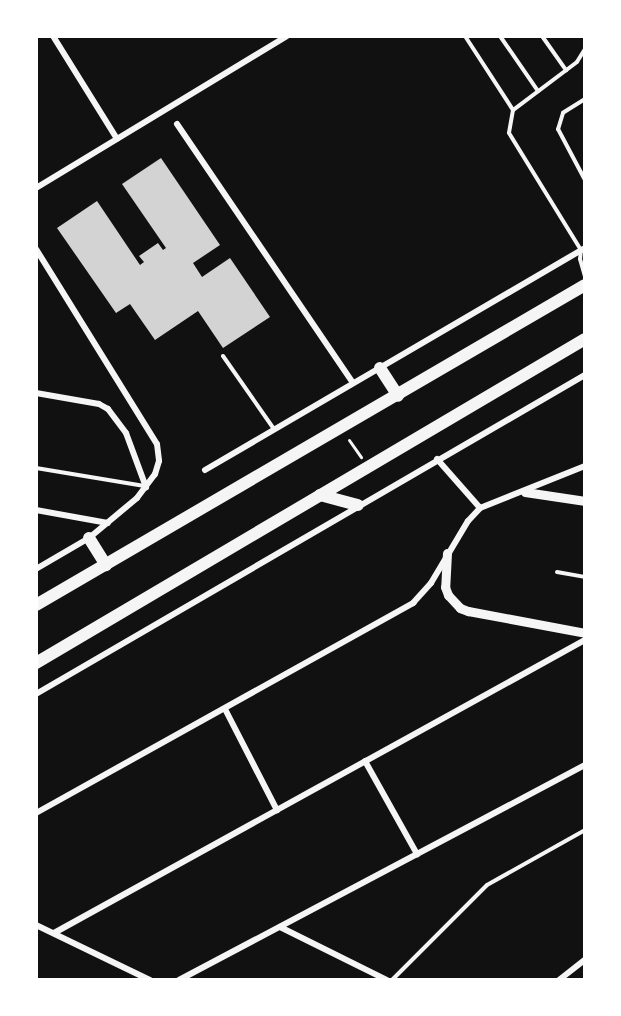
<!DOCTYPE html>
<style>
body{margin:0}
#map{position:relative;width:621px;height:1016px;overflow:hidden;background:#111;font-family:Helvetica,sans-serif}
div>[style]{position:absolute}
.building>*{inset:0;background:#d3d3d3}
.path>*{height:3px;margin:-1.5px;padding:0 1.5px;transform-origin:1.5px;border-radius:1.5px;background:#f5f5f5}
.service>*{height:4px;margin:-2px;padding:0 2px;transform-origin:2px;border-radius:2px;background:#f5f5f5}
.minor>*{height:6px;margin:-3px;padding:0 3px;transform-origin:3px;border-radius:3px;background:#f5f5f5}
.tertiary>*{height:9px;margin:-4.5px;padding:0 4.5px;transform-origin:4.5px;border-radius:4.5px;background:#f5f5f5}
.primary>*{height:12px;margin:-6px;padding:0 6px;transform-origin:6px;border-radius:6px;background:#f5f5f5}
span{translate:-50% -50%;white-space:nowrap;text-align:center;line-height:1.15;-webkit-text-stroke:4.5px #fff;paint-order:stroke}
.frame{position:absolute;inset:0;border:38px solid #fff;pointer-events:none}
</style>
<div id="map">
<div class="building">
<i style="clip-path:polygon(161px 158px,220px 245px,193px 263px,202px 277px,230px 258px,270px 317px,223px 348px,198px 311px,155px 340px,130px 304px,116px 313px,57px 228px,97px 201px,140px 265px,144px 262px,139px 256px,158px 243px,163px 250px,166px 248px,122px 184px)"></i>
</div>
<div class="path">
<i style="left:349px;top:440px;width:21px;rotate:55deg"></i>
</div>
<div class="service">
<i style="left:465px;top:36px;width:88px;rotate:57deg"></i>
<i style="left:500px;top:36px;width:67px;rotate:55.4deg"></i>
<i style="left:542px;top:36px;width:42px;rotate:54.8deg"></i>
<i style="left:585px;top:49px;width:15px;rotate:122deg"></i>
<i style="left:577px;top:62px;width:80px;rotate:143.1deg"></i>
<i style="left:513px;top:110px;width:23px;rotate:100deg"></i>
<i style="left:509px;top:133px;width:137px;rotate:58.4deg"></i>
<i style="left:581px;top:250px;width:9px;rotate:96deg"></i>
<i style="left:580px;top:259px;width:19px;rotate:74deg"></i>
<i style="left:585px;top:99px;width:26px;rotate:148deg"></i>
<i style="left:563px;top:113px;width:17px;rotate:107deg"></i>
<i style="left:558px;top:129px;width:58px;rotate:62.1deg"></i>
<i style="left:223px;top:356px;width:89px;rotate:55.1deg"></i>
<i style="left:36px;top:468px;width:110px;rotate:9.4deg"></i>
<i style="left:557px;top:572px;width:28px;rotate:10deg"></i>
<i style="left:392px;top:980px;width:134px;rotate:-45deg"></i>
<i style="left:487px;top:885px;width:112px;rotate:-29.3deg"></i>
</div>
<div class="minor">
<i style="left:53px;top:36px;width:121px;rotate:58.1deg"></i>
<i style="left:177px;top:124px;width:313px;rotate:55.8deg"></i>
<i style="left:36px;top:188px;width:293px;rotate:-31.2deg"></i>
<i style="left:36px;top:249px;width:229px;rotate:58.2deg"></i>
<i style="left:157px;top:444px;width:17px;rotate:83deg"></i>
<i style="left:159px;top:461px;width:14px;rotate:107deg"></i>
<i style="left:155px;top:474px;width:30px;rotate:127deg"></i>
<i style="left:137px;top:498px;width:62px;rotate:140.2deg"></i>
<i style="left:89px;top:538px;width:61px;rotate:149.7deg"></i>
<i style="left:36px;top:393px;width:64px;rotate:9.9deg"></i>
<i style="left:99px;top:404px;width:10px;rotate:29deg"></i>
<i style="left:108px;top:409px;width:30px;rotate:53deg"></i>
<i style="left:126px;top:433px;width:58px;rotate:69.7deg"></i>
<i style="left:437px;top:459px;width:65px;rotate:48.7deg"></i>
<i style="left:205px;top:470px;width:440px;rotate:-30.3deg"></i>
<i style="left:36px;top:510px;width:73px;rotate:10.2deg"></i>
<i style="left:36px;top:694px;width:635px;rotate:-30.16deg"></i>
<i style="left:225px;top:709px;width:114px;rotate:62.8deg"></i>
<i style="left:365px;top:761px;width:107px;rotate:60.8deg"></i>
<i style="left:36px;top:813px;width:432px;rotate:-29.1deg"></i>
<i style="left:413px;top:603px;width:27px;rotate:-48deg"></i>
<i style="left:431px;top:583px;width:72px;rotate:-59.2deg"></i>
<i style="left:468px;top:521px;width:18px;rotate:-47deg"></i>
<i style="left:480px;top:508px;width:113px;rotate:-21.8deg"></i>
<i style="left:36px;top:925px;width:127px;rotate:25.8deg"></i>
<i style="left:280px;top:927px;width:119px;rotate:26.4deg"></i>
<i style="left:54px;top:933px;width:606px;rotate:-28.89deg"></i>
<i style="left:179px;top:980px;width:459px;rotate:-27.9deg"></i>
<i style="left:559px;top:980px;width:33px;rotate:-38deg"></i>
</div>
<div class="tertiary">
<i style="left:525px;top:492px;width:61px;rotate:8.5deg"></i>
<i style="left:447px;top:553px;width:34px;rotate:93deg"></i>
<i style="left:445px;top:587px;width:9px;rotate:69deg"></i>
<i style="left:448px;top:595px;width:18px;rotate:47deg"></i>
<i style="left:460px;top:608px;width:9px;rotate:21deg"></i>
<i style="left:468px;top:611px;width:119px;rotate:10.6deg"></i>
</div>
<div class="primary">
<i style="left:380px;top:368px;width:33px;rotate:57deg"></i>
<i style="left:320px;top:495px;width:39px;rotate:15deg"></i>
<i style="left:89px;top:538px;width:32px;rotate:58deg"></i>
<i style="left:36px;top:605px;width:635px;rotate:-30.24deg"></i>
<i style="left:36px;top:663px;width:637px;rotate:-30.55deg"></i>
</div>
<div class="frame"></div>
</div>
